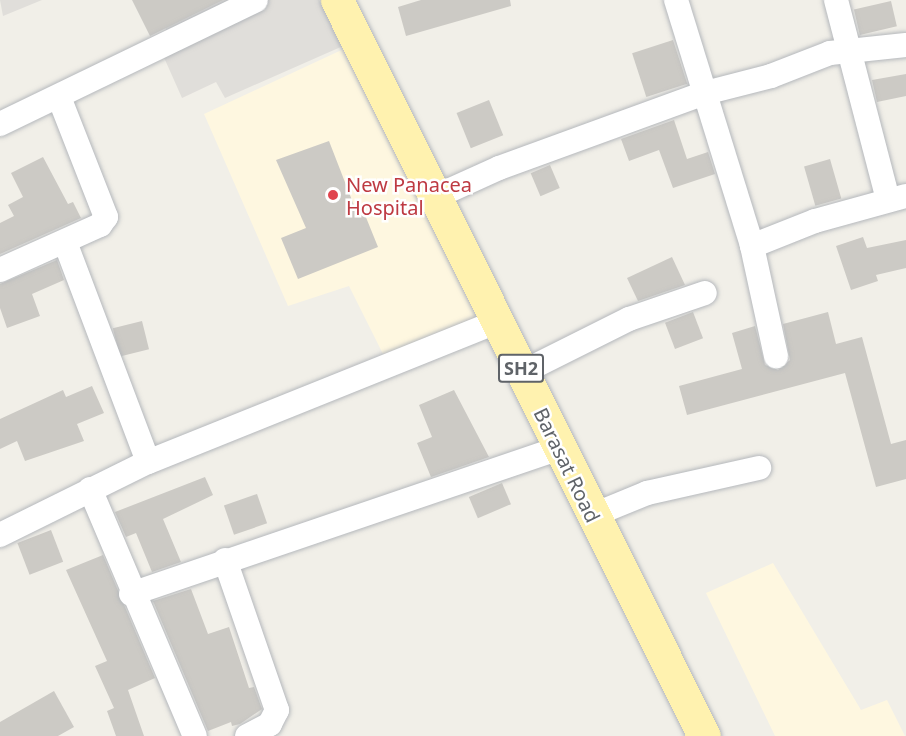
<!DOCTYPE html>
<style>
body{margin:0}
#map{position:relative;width:906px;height:736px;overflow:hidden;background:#f1efe8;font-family:"Noto Sans",sans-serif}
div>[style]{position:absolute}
.commercial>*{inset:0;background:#fef7e0}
.industrial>*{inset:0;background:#e0deda}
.building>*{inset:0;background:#cccac5;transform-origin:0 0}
.roads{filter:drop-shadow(0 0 2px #b5b8bc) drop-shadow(0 0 2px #b5b8bc)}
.minor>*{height:24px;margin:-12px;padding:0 12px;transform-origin:12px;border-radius:12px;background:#fff}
.primary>*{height:33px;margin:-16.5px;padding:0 16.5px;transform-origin:16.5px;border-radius:16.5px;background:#fff2af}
.dots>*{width:16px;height:16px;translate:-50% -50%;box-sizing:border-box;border:3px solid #fff;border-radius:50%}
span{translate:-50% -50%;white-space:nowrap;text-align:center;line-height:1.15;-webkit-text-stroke:5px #fff;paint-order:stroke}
.shield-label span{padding:2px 4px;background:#fff;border:2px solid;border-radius:4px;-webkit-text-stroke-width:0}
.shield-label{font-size:18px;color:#5f6368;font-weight:700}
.health-label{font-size:20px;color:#be3a42}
.left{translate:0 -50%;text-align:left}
.street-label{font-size:20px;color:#5f6368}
</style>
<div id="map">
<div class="commercial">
<i style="clip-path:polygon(348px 47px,490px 315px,387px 362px,349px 286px,288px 306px,204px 114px)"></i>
<i style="clip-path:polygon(773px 563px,861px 710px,887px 700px,905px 736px,775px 736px,706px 593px)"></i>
</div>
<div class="industrial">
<i style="clip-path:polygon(0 0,42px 0,3px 16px)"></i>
<i style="clip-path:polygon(148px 0,319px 0,343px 46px,225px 98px,216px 82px,182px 98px,162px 53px,166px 29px)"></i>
</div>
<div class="building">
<i style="clip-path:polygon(132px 0,223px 0,150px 36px)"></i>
<i style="clip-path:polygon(421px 0,510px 0,511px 6px,406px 36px,398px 7px)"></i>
<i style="left:891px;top:1px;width:26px;height:38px;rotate:77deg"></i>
<i style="left:673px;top:40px;width:46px;height:43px;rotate:72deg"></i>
<i style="clip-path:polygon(906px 74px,906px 96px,877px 102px,872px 80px)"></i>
<i style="left:489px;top:100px;width:38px;height:35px;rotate:68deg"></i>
<i style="clip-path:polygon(674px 120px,687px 159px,708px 152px,715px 174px,673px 188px,659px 150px,629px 161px,621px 139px)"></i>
<i style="clip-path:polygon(329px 141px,355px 208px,361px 205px,378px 247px,298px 279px,281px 238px,306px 228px,276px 160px)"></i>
<i style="clip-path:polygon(43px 157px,68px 204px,73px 202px,81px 218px,0 254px,0 223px,14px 216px,8px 205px,23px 197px,11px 173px)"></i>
<i style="left:830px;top:159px;width:41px;height:27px;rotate:74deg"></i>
<i style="left:550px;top:165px;width:25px;height:21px;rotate:67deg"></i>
<i style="clip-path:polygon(863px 237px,867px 248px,906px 240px,906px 268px,876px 275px,878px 281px,851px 290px,836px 246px)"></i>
<i style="clip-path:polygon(672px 257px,685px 285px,638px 301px,627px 278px)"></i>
<i style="clip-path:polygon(57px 260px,64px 280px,32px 294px,40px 316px,7px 328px,0 308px,0 284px)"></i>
<i style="left:693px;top:312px;width:28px;height:30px;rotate:69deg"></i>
<i style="clip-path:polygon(828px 312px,836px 344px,862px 337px,891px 444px,906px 440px,906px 479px,876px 487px,845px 373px,687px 415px,679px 386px,742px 369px,732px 333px,755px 326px,765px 365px,778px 370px,790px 360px,783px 324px)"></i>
<i style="left:142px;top:321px;width:29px;height:30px;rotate:76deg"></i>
<i style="clip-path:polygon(92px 386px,104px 413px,77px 424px,84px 441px,25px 461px,17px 441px,0 449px,0 419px,63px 390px,66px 397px)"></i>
<i style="clip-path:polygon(454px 390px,489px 457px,431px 477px,417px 443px,432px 437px,419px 405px)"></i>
<i style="clip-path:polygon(205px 477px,213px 495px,163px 519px,181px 562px,152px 572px,136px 533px,126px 537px,115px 512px)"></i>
<i style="left:502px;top:483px;width:23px;height:36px;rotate:67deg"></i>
<i style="left:257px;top:494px;width:31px;height:35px;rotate:71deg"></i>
<i style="left:51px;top:530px;width:34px;height:36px;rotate:69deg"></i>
<i style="clip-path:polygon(103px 555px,155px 678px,128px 690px,144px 736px,116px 736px,107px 711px,114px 708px,95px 666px,107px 661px,66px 570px)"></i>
<i style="clip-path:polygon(191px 589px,208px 634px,229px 627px,249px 688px,254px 687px,262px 709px,240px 724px,232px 726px,231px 722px,208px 731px,153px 601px)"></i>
<i style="clip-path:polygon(54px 691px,74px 727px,58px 736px,0 736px,0 722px)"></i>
</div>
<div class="roads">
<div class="minor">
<i style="left:676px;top:0;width:257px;rotate:72.8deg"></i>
<i style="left:752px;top:246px;width:113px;rotate:77.7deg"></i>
<i style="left:836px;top:0;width:206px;rotate:75.4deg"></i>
<i style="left:0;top:124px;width:284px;rotate:-25.8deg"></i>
<i style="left:435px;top:197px;width:70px;rotate:-24.4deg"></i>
<i style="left:499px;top:168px;width:219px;rotate:-20deg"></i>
<i style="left:705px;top:93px;width:68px;rotate:-14.4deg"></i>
<i style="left:771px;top:76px;width:63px;rotate:-21.3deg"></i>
<i style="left:830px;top:53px;width:76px;rotate:-6deg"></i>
<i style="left:65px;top:242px;width:235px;rotate:69.3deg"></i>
<i style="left:752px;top:246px;width:68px;rotate:-21.6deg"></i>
<i style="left:815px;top:221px;width:94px;rotate:-15.4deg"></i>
<i style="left:0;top:270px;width:110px;rotate:-24.2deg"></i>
<i style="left:100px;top:225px;width:10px;rotate:-53deg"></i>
<i style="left:106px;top:217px;width:129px;rotate:-111.4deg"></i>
<i style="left:523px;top:372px;width:119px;rotate:-26.6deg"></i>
<i style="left:629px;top:319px;width:80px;rotate:-18.9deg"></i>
<i style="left:90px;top:489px;width:268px;rotate:67deg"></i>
<i style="left:591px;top:516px;width:61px;rotate:-22.3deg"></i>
<i style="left:647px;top:493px;width:115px;rotate:-12.6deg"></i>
<i style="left:0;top:535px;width:165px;rotate:-26.3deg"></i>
<i style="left:148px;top:462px;width:375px;rotate:-21.9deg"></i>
<i style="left:225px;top:560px;width:159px;rotate:70.9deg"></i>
<i style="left:277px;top:710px;width:16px;rotate:117deg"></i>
<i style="left:270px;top:724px;width:26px;rotate:152deg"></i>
<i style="left:131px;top:594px;width:451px;rotate:-18.8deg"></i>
</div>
<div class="primary">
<i style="left:337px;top:0;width:822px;rotate:63.5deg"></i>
</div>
</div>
<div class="dots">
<i style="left:333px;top:195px;background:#e0444e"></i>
</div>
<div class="shield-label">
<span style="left:521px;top:368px">SH2</span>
</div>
<div class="health-label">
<span class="left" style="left:346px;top:196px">New Panacea<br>Hospital</span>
</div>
<div class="street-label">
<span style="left:567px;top:465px;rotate:64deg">Barasat Road</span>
</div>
</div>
